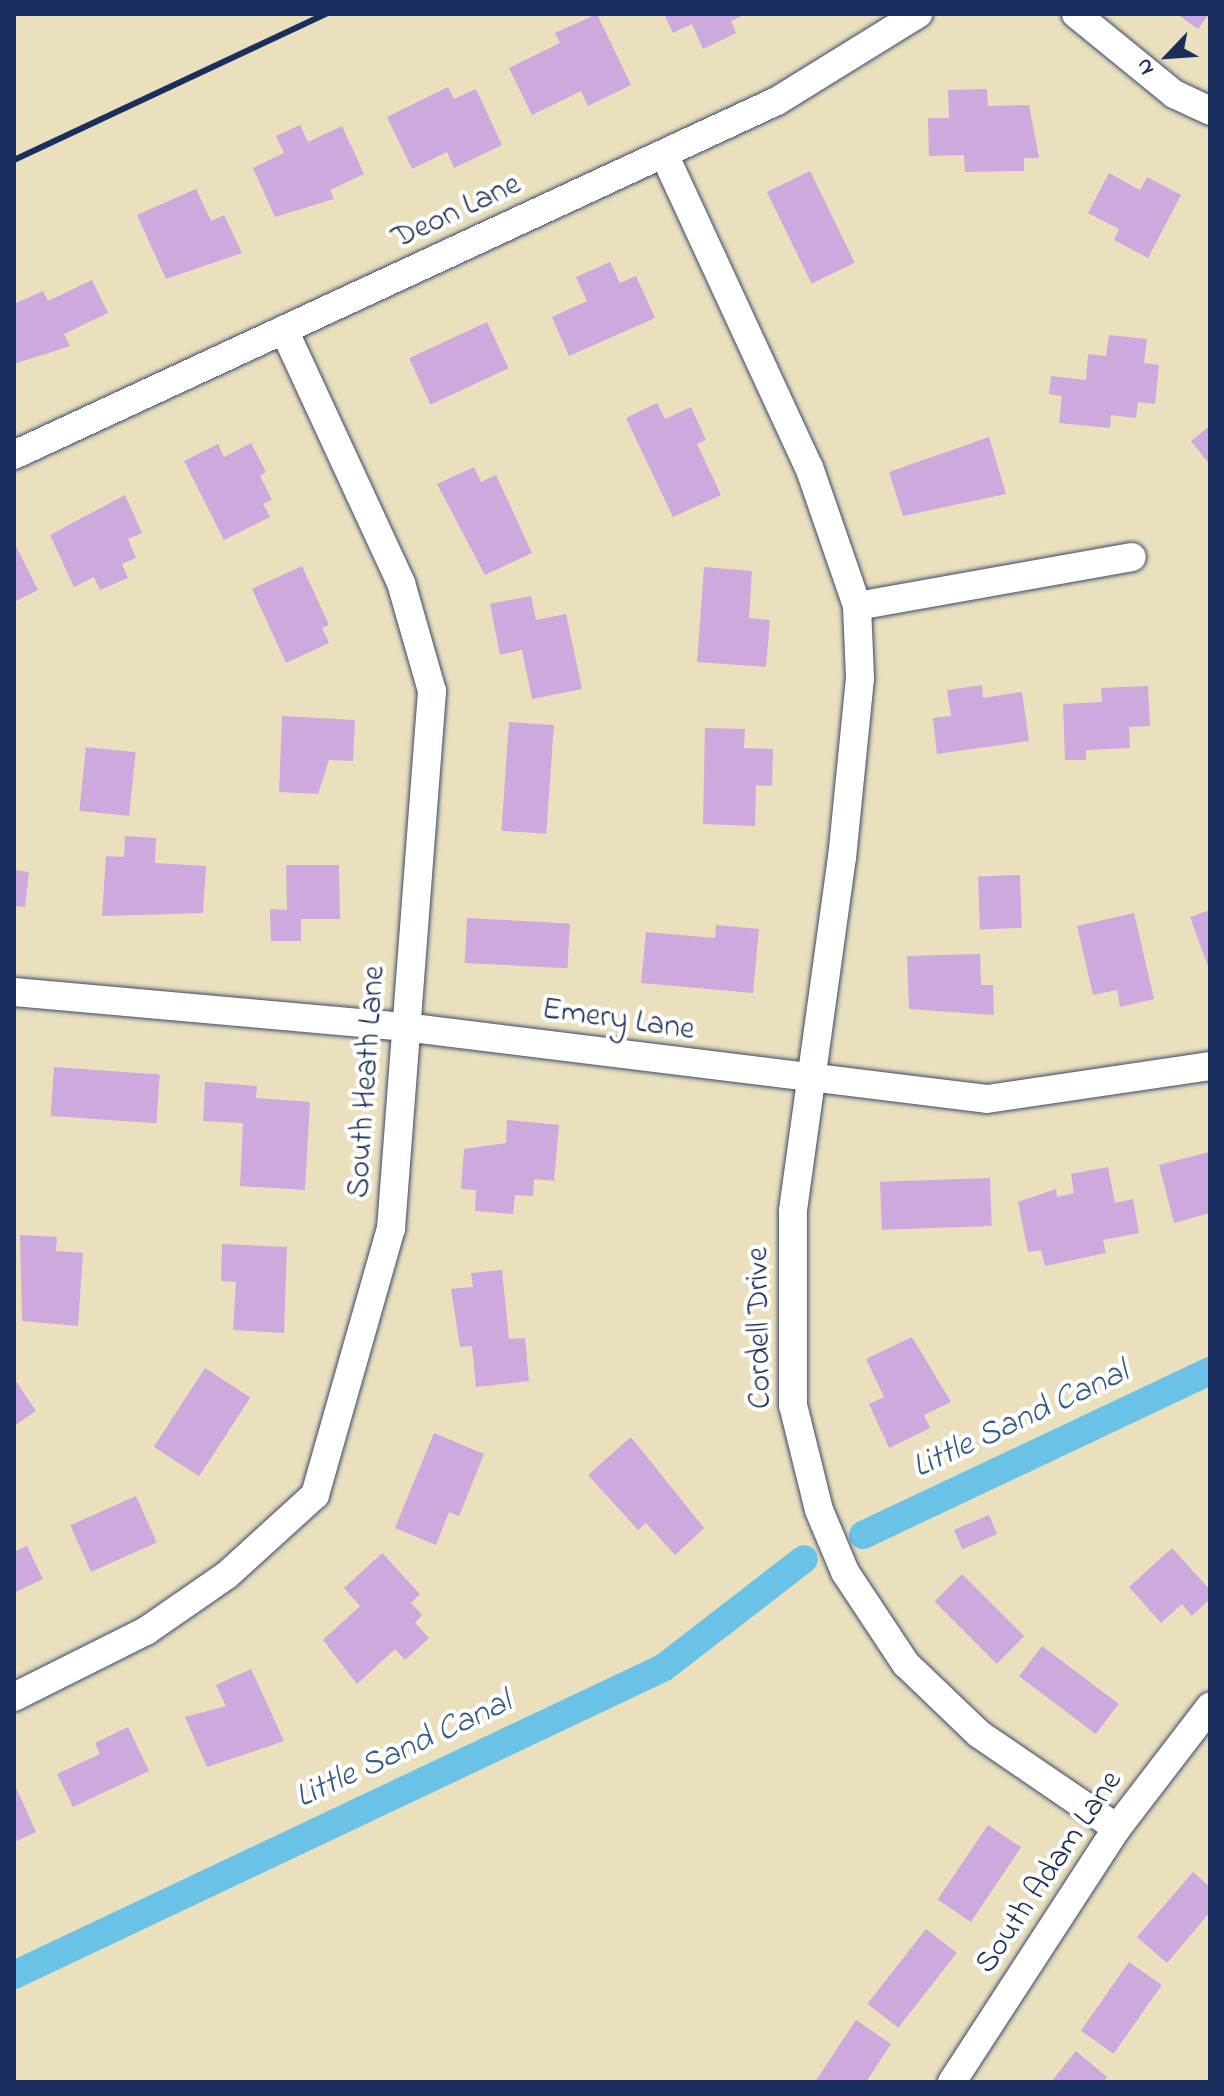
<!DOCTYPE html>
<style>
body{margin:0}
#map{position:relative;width:1224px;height:2096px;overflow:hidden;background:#eae0be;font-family:"Indie Flower",sans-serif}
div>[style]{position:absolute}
.canal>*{height:28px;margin:-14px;padding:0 14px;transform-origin:14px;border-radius:14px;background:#6ac2e7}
.building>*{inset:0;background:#cea9dd;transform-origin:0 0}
.roads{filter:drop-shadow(0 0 2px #3a4a6c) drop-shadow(0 0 2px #3a4a6c)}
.minor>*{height:28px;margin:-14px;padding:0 14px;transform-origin:14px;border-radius:14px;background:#fff}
.rail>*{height:6px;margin:-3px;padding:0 3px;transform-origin:3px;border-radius:3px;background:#1b2f5e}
span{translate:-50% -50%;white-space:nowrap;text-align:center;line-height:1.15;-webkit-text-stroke:8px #fff;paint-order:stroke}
.street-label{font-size:32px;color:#1b2f5e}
.water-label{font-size:34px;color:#335b87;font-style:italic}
.frame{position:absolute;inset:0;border:16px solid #1b2f5e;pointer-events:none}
.north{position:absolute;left:1128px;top:16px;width:80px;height:80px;-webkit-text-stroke:6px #fff;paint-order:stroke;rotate:245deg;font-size:22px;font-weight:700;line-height:32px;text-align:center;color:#1b2f5e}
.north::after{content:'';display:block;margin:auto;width:28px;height:36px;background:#1b2f5e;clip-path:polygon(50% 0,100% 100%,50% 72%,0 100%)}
</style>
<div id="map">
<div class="canal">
<i style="left:863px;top:1535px;width:384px;rotate:-25.3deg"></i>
<i style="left:14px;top:1975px;width:718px;rotate:-25.32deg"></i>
<i style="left:663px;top:1668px;width:178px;rotate:-37.7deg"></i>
</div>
<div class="building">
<i style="clip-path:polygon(597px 14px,631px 85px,588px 106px,581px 91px,532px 115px,509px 68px,560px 43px,555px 33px)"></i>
<i style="clip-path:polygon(664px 14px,746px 14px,731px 21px,736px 33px,703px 49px,692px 24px,673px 33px)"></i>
<i style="clip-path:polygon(1177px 14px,1209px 14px,1198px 29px)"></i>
<i style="clip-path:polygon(448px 87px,454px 99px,476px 89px,502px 145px,454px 168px,447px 152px,412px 169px,387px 117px)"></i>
<i style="clip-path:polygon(987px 89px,988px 106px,1029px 105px,1039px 158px,1024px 158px,1024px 171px,965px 172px,964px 155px,929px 156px,928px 118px,949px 118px,948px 90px)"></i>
<i style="clip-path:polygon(300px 125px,308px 142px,342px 126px,364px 174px,330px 190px,334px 199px,275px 217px,253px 168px,284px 153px,276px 136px)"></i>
<i style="left:810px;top:171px;width:102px;height:48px;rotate:64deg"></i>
<i style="clip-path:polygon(1109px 173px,1140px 190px,1147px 177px,1181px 195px,1148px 258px,1114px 240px,1119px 229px,1088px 213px)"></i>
<i style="clip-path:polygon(196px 189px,211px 221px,224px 215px,242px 253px,166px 279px,137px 215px)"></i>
<i style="clip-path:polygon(610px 262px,620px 283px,636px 276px,655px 318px,569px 356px,552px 317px,587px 301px,576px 277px)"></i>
<i style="clip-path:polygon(92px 280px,108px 313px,64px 334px,70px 346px,14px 364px,14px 304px,43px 291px,48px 301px)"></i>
<i style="left:487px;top:322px;width:51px;height:86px;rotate:65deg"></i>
<i style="clip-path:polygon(1109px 335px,1147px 339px,1144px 363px,1159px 365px,1155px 404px,1138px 402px,1136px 418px,1111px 415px,1110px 428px,1059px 423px,1062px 396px,1049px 394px,1051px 376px,1086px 380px,1088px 354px,1106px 356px)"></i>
<i style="clip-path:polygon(657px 403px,665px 419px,691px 407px,706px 440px,697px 444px,721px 495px,673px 517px,626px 418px)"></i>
<i style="clip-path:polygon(1210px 426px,1210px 465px,1191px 441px)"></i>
<i style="clip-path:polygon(989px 437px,1006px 494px,903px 516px,889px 472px)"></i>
<i style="clip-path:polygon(251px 443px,266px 472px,260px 476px,272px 500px,263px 504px,270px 517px,224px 540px,184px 461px,218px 444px,224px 457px)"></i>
<i style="clip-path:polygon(474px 467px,481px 482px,496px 475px,532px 553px,485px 575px,437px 484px)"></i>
<i style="clip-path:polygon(125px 495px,142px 533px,128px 539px,136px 558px,122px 564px,128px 578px,100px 590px,94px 577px,74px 587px,50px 535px)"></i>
<i style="clip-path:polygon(14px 542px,38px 590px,14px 602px)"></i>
<i style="clip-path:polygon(302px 566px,329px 625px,322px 628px,329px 643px,286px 663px,252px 589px)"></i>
<i style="clip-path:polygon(704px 567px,752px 571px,749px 618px,770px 620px,766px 667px,697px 662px)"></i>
<i style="clip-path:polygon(531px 596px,536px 620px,566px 614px,582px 689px,532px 699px,522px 650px,500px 655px,490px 604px)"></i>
<i style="clip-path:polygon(982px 685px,983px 698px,1022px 692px,1029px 741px,937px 754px,933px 718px,951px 716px,947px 690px)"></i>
<i style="clip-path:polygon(1148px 686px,1150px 726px,1129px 727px,1130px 748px,1086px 750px,1086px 760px,1065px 760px,1063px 704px,1102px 702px,1101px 688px)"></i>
<i style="clip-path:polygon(282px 716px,355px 720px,353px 761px,329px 760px,318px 794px,279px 792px)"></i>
<i style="left:509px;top:722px;width:45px;height:109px;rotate:4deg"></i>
<i style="clip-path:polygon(705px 728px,745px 729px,744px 748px,773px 749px,772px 786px,756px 785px,755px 826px,703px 824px)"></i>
<i style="left:86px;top:747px;width:50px;height:64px;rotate:6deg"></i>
<i style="clip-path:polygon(125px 836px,156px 838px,155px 863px,206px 866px,203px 913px,102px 916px,106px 856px,124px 857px)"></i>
<i style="clip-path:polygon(286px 865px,339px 865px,340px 919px,301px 919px,301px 941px,271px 941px,270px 909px,287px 910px)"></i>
<i style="clip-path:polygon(14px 870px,29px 872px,25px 907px,14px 906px)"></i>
<i style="left:1020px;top:875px;width:53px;height:42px;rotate:88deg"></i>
<i style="clip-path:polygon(1210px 910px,1210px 972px,1190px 917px)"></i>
<i style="clip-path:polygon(1134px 913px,1154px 999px,1120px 1007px,1117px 990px,1093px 995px,1077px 926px)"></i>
<i style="left:467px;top:918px;width:103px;height:45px;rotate:3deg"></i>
<i style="clip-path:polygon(716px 925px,759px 929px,753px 993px,641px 983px,646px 932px,715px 938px)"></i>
<i style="clip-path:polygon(980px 954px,981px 985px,993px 985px,994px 1015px,909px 1009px,907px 956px)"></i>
<i style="left:54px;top:1067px;width:106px;height:49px;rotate:4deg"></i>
<i style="clip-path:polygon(205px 1082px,257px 1086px,256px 1098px,310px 1102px,305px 1190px,240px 1186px,243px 1123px,203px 1121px)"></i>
<i style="clip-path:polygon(507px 1120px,559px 1125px,554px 1181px,534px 1179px,533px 1196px,515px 1195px,513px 1214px,475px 1211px,476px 1190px,461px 1189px,464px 1149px,506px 1143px)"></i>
<i style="clip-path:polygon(1209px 1152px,1210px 1213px,1174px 1223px,1159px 1165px)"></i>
<i style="clip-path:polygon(1108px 1167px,1115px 1203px,1133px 1199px,1139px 1233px,1103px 1240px,1106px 1253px,1045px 1266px,1041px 1250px,1028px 1252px,1018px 1202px,1056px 1189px,1057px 1197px,1074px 1193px,1071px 1174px)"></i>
<i style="left:990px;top:1178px;width:48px;height:110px;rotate:88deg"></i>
<i style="clip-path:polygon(20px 1235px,57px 1237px,56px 1251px,83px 1253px,78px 1326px,22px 1321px)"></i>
<i style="clip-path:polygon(222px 1244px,287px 1247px,284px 1333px,233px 1330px,236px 1282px,221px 1281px)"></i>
<i style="clip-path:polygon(502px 1270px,509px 1339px,525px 1338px,529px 1381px,476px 1387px,472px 1346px,460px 1347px,451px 1289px,473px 1287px,471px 1273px)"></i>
<i style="clip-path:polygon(912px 1337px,951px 1402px,924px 1415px,930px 1428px,889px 1448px,869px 1404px,884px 1397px,866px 1359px)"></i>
<i style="left:205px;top:1368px;width:54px;height:94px;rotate:33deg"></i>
<i style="clip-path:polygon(14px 1378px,36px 1411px,14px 1426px)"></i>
<i style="clip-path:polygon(434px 1433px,484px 1454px,459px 1516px,449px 1512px,436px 1545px,395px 1528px)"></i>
<i style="clip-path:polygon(631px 1437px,704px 1528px,675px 1555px,646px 1523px,638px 1530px,588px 1475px)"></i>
<i style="left:136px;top:1496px;width:51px;height:72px;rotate:66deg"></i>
<i style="left:989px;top:1515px;width:21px;height:38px;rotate:67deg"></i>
<i style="clip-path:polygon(27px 1546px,43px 1579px,14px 1593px,14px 1552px)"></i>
<i style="clip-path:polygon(1172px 1548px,1210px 1590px,1210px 1599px,1192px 1616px,1182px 1604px,1161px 1623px,1129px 1587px)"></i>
<i style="clip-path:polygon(382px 1553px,420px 1594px,411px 1603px,422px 1615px,415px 1623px,429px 1638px,405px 1660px,395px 1649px,357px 1684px,323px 1640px,360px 1606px,344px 1588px)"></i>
<i style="left:962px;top:1574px;width:88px;height:39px;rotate:45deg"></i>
<i style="left:1042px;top:1646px;width:96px;height:38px;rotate:37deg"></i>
<i style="clip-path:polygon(251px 1669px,284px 1741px,207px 1767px,185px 1717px,226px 1706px,216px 1685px)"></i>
<i style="clip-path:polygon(128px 1727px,149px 1771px,73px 1807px,57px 1774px,100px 1754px,95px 1743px)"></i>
<i style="clip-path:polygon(14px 1783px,36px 1832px,14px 1842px)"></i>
<i style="left:988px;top:1825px;width:40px;height:90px;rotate:34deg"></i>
<i style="clip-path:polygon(1193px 1872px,1210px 1887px,1210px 1912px,1167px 1963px,1137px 1937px)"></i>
<i style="left:926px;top:1929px;width:39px;height:95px;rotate:38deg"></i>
<i style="left:1129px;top:1962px;width:40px;height:84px;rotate:35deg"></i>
<i style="clip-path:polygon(856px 2020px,891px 2044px,866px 2082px,815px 2082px)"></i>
<i style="clip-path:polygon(1076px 2051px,1107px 2077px,1103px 2082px,1051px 2082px)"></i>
</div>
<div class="roads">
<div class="minor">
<i style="left:1076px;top:14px;width:127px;rotate:39.2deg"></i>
<i style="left:1174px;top:94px;width:40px;rotate:25deg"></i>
<i style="left:665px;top:156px;width:343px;rotate:65.2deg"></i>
<i style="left:809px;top:467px;width:147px;rotate:70.9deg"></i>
<i style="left:857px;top:606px;width:72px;rotate:87.6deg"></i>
<i style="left:860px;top:678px;width:180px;rotate:95.7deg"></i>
<i style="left:842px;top:857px;width:358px;rotate:97.9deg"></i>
<i style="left:793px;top:1212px;width:193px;rotate:90deg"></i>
<i style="left:793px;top:1405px;width:108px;rotate:76.1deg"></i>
<i style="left:819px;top:1510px;width:67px;rotate:67.2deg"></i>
<i style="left:845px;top:1572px;width:110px;rotate:56.5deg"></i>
<i style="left:906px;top:1664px;width:101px;rotate:43.8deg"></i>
<i style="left:979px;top:1734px;width:167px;rotate:34.3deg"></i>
<i style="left:14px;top:455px;width:841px;rotate:-24.89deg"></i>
<i style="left:777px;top:101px;width:166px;rotate:-31.7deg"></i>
<i style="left:857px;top:606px;width:279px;rotate:-10.1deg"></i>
<i style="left:14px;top:992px;width:392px;rotate:5.1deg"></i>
<i style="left:404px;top:1027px;width:587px;rotate:7.04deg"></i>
<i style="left:987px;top:1099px;width:225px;rotate:-8.4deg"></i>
<i style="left:14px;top:1697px;width:148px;rotate:-26.6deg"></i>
<i style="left:146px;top:1631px;width:98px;rotate:-34.7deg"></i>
<i style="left:227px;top:1575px;width:119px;rotate:-42.3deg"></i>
<i style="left:315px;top:1495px;width:277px;rotate:-74.1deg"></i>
<i style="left:391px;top:1229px;width:540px;rotate:-85.64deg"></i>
<i style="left:432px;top:691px;width:112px;rotate:-106deg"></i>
<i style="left:401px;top:583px;width:279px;rotate:-114.8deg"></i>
<i style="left:952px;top:2082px;width:303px;rotate:-57deg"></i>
<i style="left:1117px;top:1828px;width:153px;rotate:-52.5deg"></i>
</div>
</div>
<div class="rail">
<i style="left:14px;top:160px;width:344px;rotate:-25.1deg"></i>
</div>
<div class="street-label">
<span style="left:457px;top:213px;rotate:-25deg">Deon Lane</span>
<span style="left:618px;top:1021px;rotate:8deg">Emery Lane</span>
<span style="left:368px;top:1082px;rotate:-86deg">South Heath Lane</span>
<span style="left:761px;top:1328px;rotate:-91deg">Cordell Drive</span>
<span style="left:1050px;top:1873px;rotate:-56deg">South Adam Lane</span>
</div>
<div class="water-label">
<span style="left:1021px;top:1421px;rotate:-25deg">Little Sand Canal</span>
<span style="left:404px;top:1751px;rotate:-25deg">Little Sand Canal</span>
</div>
<div class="frame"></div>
<div class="north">N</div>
</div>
